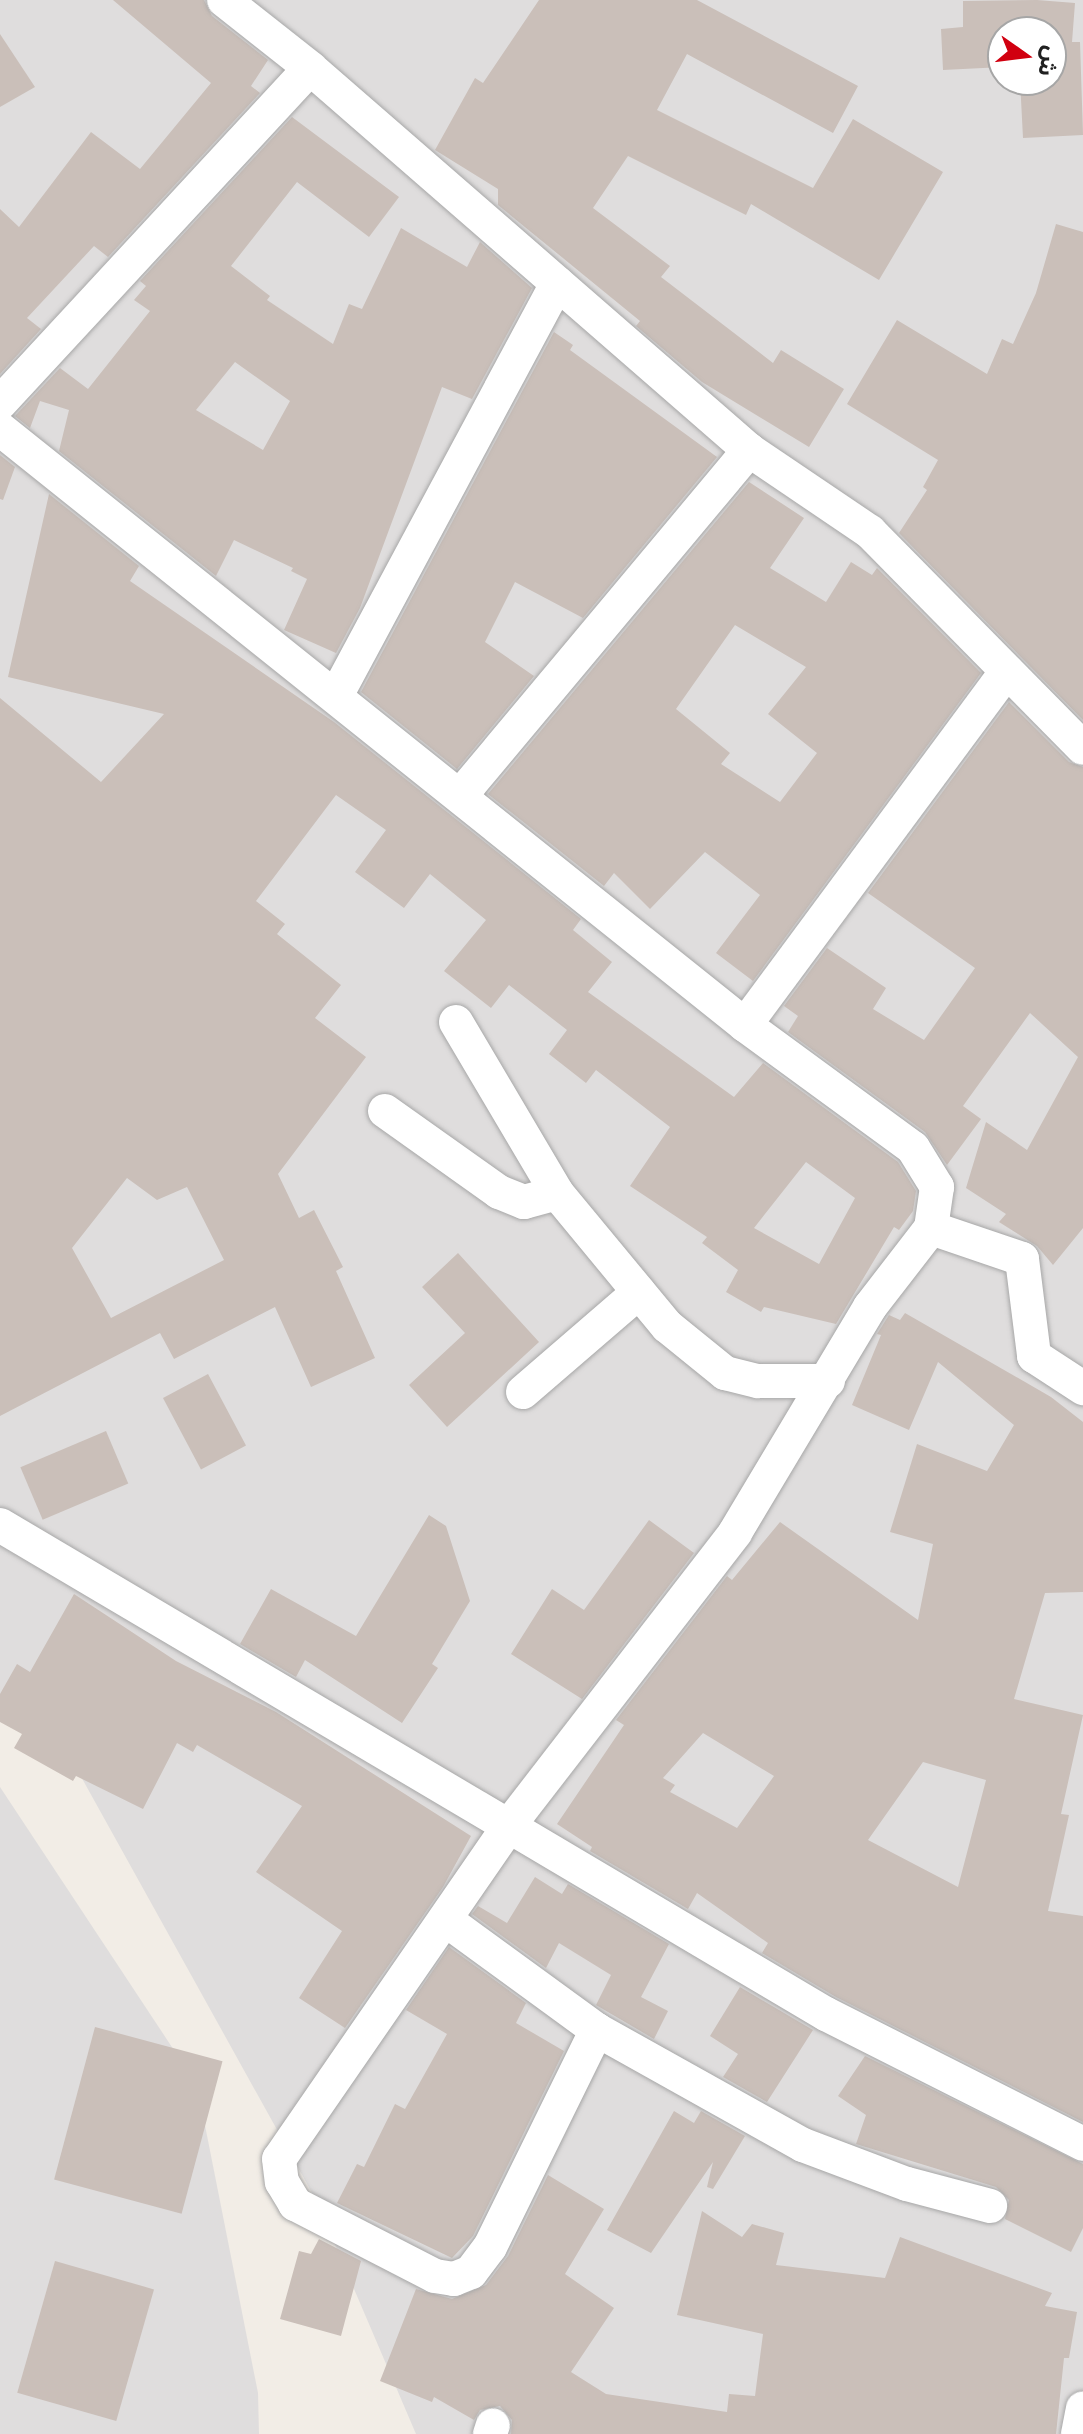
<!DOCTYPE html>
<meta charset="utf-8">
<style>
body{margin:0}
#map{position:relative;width:1083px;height:2434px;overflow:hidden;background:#f2ede6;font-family:Montserrat,"Noto Sans Arabic",sans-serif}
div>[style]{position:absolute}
.residential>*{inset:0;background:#dfdddd}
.building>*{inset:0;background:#cabfb9;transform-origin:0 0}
.roads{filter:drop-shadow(0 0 2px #a7a7a7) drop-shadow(0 0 2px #a7a7a7)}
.street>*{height:34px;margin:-17px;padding:0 17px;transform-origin:17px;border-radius:17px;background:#fff}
span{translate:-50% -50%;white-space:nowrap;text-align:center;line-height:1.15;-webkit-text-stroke:6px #fff;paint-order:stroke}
.north{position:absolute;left:987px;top:16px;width:80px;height:80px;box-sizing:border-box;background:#fff;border:2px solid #a6a6a6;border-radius:50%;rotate:104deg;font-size:22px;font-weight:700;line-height:32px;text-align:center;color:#202020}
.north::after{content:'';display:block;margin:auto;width:28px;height:36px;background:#d10010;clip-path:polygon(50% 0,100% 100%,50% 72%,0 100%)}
</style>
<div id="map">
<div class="residential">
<i style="clip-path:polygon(evenodd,0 0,1083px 0,1083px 2434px,416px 2434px,316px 2200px,59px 1737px,0 1709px,0 0,1003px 32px,1051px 32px,1051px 80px,1003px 80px,1003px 32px)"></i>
<i style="clip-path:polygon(0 1787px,197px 2085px,258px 2393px,259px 2434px,0 2434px)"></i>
</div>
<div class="building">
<i style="clip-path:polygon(113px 0,204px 0,212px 16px,268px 60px,251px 86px,260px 93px,108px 257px,94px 246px,27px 318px,41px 329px,0 374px,0 209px,19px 227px,91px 132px,140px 169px,211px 83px)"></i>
<i style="clip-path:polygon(539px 0,697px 0,858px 86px,833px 133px,687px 54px,657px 110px,813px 188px,853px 119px,943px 172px,879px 280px,751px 204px,746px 215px,628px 156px,593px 208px,670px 266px,661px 277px,773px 363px,781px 350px,844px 389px,809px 447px,702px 382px,636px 326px,640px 321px,498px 205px,498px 189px,435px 150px,475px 78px,483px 83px)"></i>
<i style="clip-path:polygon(1037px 0,1075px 3px,1072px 42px,1080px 42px,1083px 135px,1023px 138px,1020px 80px,1051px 80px,1051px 32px,1003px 32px,1003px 67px,943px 70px,941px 29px,963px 27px,963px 1px)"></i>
<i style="clip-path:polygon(0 34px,35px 87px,0 107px)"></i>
<i style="clip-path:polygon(evenodd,292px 117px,399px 197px,369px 237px,297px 182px,231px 266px,270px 296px,267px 300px,333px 344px,349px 304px,362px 309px,401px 228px,467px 267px,480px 242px,532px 288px,472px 399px,442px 387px,360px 608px,336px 653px,284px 630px,307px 579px,291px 571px,293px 568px,234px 540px,216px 576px,59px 451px,69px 410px,40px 401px,30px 428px,15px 416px,60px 368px,88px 389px,150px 311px,134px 300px,146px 286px,140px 281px,292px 117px,235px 362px,290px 401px,263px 450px,196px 410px,235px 362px)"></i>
<i style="clip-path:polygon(1056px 224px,1083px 232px,1083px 720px,899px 533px,927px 490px,923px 487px,938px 460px,847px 404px,897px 320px,987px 374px,1002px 339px,1013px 344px,1036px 293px)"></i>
<i style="clip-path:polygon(554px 332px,573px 345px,570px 350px,717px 457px,583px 618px,515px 582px,485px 642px,534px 676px,457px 769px,361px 692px)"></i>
<i style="clip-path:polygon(0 455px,15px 467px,3px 500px,0 499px)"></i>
<i style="clip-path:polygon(evenodd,749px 482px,804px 518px,770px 568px,826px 602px,851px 562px,872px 575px,877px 568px,981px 673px,753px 981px,716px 953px,760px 895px,705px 852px,650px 909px,614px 873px,604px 886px,488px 794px,749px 482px,735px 625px,806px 667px,768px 714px,817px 753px,780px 802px,721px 764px,730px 753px,676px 709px,735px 625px)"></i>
<i style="clip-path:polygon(evenodd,49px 494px,139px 566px,130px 581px,334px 722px,581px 919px,573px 930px,612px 962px,588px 992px,734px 1097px,763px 1063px,898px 1162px,916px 1191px,913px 1211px,899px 1230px,894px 1227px,836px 1324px,764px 1307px,761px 1312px,726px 1292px,738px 1270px,702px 1243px,707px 1237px,630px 1186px,670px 1127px,596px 1070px,586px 1083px,549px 1054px,567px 1030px,509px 985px,491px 1008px,444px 971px,486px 920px,430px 874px,404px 908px,355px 872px,386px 830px,336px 795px,256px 901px,285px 924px,277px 934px,341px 985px,315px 1018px,366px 1057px,278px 1174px,299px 1218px,314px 1210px,343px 1267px,336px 1271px,375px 1358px,311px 1387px,275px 1307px,174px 1359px,160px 1333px,0 1416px,0 698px,101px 782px,164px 714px,8px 677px,49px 494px,806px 1162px,855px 1198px,819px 1264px,754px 1228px,806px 1162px,49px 494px,127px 1178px,157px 1200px,187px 1187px,224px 1260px,111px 1318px,72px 1248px,127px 1178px)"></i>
<i style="clip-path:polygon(1009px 702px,1069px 762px,1083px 767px,1083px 1228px,1053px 1265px,1037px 1246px,999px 1222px,1006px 1214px,966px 1188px,986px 1122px,1027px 1150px,1078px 1057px,1030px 1013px,963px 1106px,981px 1119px,947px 1165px,925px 1132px,788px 1032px,798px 1016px,784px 1006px,827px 948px,886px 988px,873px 1009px,924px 1040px,975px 968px,868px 893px)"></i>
<i style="clip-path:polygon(458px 1253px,539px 1342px,447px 1427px,409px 1385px,465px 1333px,422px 1287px)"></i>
<i style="clip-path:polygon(evenodd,905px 1313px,1051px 1397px,1083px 1422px,1083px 1592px,1045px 1593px,1014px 1699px,1083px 1715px,1061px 1814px,1069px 1815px,1048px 1911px,1083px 1916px,1083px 2122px,836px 1997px,762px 1953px,768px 1943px,697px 1893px,688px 1909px,590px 1851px,592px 1847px,557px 1824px,624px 1725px,616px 1720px,727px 1576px,732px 1580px,780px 1522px,918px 1620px,933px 1544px,890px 1532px,917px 1444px,987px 1471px,1014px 1425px,938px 1362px,909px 1430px,852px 1405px,881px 1335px,877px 1334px,889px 1315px,900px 1320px,905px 1313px,703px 1733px,774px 1776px,737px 1828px,670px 1792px,675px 1785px,663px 1778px,703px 1733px,905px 1313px,923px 1762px,986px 1780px,958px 1887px,868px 1840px,923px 1762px)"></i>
<i style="left:208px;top:1374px;width:81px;height:51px;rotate:62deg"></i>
<i style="left:106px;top:1431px;width:57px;height:93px;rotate:67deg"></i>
<i style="clip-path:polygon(429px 1515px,446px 1526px,470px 1601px,432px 1664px,438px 1668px,402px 1723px,305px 1660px,296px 1677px,240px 1644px,271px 1589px,356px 1636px)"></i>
<i style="clip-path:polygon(649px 1520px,694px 1553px,582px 1699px,511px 1654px,552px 1589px,584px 1610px)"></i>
<i style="clip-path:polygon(74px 1594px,176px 1661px,276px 1712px,471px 1836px,443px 1887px,345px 2028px,299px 1998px,342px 1931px,256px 1872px,302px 1806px,197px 1745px,193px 1752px,177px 1743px,143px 1809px,76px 1776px,73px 1781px,14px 1748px,22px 1734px,0 1722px,0 1694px,17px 1664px,30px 1672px)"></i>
<i style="clip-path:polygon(535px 1877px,562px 1894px,568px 1884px,669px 1944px,641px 1997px,668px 2011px,654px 2039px,596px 2005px,611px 1975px,559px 1943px,546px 1968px,472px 1914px,478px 1906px,507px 1923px)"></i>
<i style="clip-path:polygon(449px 1947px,526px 2003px,516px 2023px,564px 2051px,473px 2236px,452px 2258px,337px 2203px,357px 2164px,364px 2167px,395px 2104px,405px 2109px,447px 2034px,406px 2010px)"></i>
<i style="clip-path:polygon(740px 1987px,813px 2030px,767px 2102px,723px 2077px,738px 2054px,710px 2036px)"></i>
<i style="left:95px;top:2027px;width:132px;height:158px;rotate:15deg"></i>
<i style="clip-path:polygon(865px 2056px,1083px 2164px,1083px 2228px,1071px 2252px,1005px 2219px,1009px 2200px,996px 2187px,856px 2144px,866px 2115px,838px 2096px)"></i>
<i style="clip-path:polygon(674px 2111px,694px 2123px,701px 2111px,745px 2136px,713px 2189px,707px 2187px,713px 2162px,651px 2253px,607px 2230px)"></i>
<i style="clip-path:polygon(548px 2175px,604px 2209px,565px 2274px,614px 2308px,571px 2372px,606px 2394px,727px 2412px,729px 2394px,755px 2396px,763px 2334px,677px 2315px,702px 2211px,742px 2237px,752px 2224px,784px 2233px,776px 2265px,885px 2278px,900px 2237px,1052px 2293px,1045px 2306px,1077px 2312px,1069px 2358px,1064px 2358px,1056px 2434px,511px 2434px,512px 2420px,500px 2406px,480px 2410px,474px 2420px,434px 2397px,432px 2402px,380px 2381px,416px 2289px,452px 2299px,486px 2285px,508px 2256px)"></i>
<i style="clip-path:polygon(319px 2239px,361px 2261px,341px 2336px,280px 2319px,299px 2251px,311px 2254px)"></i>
<i style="left:55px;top:2261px;width:103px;height:137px;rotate:16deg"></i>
</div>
<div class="roads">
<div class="street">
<i style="left:224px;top:0;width:110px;rotate:38.3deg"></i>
<i style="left:310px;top:68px;width:582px;rotate:41.03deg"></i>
<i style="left:749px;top:450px;width:146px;rotate:34.1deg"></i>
<i style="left:870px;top:532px;width:303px;rotate:45.4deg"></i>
<i style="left:0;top:403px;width:456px;rotate:-47.2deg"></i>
<i style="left:0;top:429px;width:954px;rotate:38.66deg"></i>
<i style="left:745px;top:1025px;width:208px;rotate:36.2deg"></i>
<i style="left:913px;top:1148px;width:46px;rotate:58.4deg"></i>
<i style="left:937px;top:1187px;width:41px;rotate:98.3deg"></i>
<i style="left:931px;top:1228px;width:100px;rotate:127.7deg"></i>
<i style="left:870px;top:1307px;width:263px;rotate:120.9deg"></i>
<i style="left:735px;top:1533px;width:366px;rotate:127.7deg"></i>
<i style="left:511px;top:1823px;width:408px;rotate:124.6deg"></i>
<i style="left:279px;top:2159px;width:23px;rotate:83deg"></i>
<i style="left:282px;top:2182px;width:26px;rotate:59deg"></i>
<i style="left:295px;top:2204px;width:157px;rotate:27.2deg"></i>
<i style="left:435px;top:2276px;width:19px;rotate:9deg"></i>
<i style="left:454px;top:2279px;width:18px;rotate:-22deg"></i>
<i style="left:471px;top:2272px;width:31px;rotate:-53deg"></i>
<i style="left:490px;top:2247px;width:242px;rotate:-63.8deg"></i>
<i style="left:337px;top:694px;width:466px;rotate:-61.8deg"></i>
<i style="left:460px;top:796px;width:451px;rotate:-50.1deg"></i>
<i style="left:456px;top:1022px;width:199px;rotate:59.4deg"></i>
<i style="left:557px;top:1193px;width:173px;rotate:50.4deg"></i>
<i style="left:667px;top:1326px;width:75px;rotate:39deg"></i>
<i style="left:725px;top:1373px;width:34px;rotate:14deg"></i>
<i style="left:758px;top:1381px;width:70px"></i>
<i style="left:745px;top:1025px;width:440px;rotate:-53.5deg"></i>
<i style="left:385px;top:1111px;width:140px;rotate:35.4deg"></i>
<i style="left:499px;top:1192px;width:27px;rotate:22deg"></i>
<i style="left:524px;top:1202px;width:34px;rotate:-15deg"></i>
<i style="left:931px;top:1228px;width:96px;rotate:18.8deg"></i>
<i style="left:1022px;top:1259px;width:98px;rotate:82.9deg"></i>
<i style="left:1034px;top:1356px;width:59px;rotate:33.1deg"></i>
<i style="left:523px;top:1392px;width:153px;rotate:-40.8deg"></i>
<i style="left:0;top:1525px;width:960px;rotate:30.63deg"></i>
<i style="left:826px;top:2014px;width:288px;rotate:26.8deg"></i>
<i style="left:446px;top:1920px;width:187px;rotate:36.1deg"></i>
<i style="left:597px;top:2030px;width:236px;rotate:29.2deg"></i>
<i style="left:803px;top:2145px;width:111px;rotate:20.6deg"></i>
<i style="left:907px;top:2184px;width:86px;rotate:14.8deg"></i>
<i style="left:490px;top:2434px;width:9px;rotate:-72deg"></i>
<i style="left:1078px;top:2434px;width:26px;rotate:-79deg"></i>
</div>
</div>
<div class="north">ش</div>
</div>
